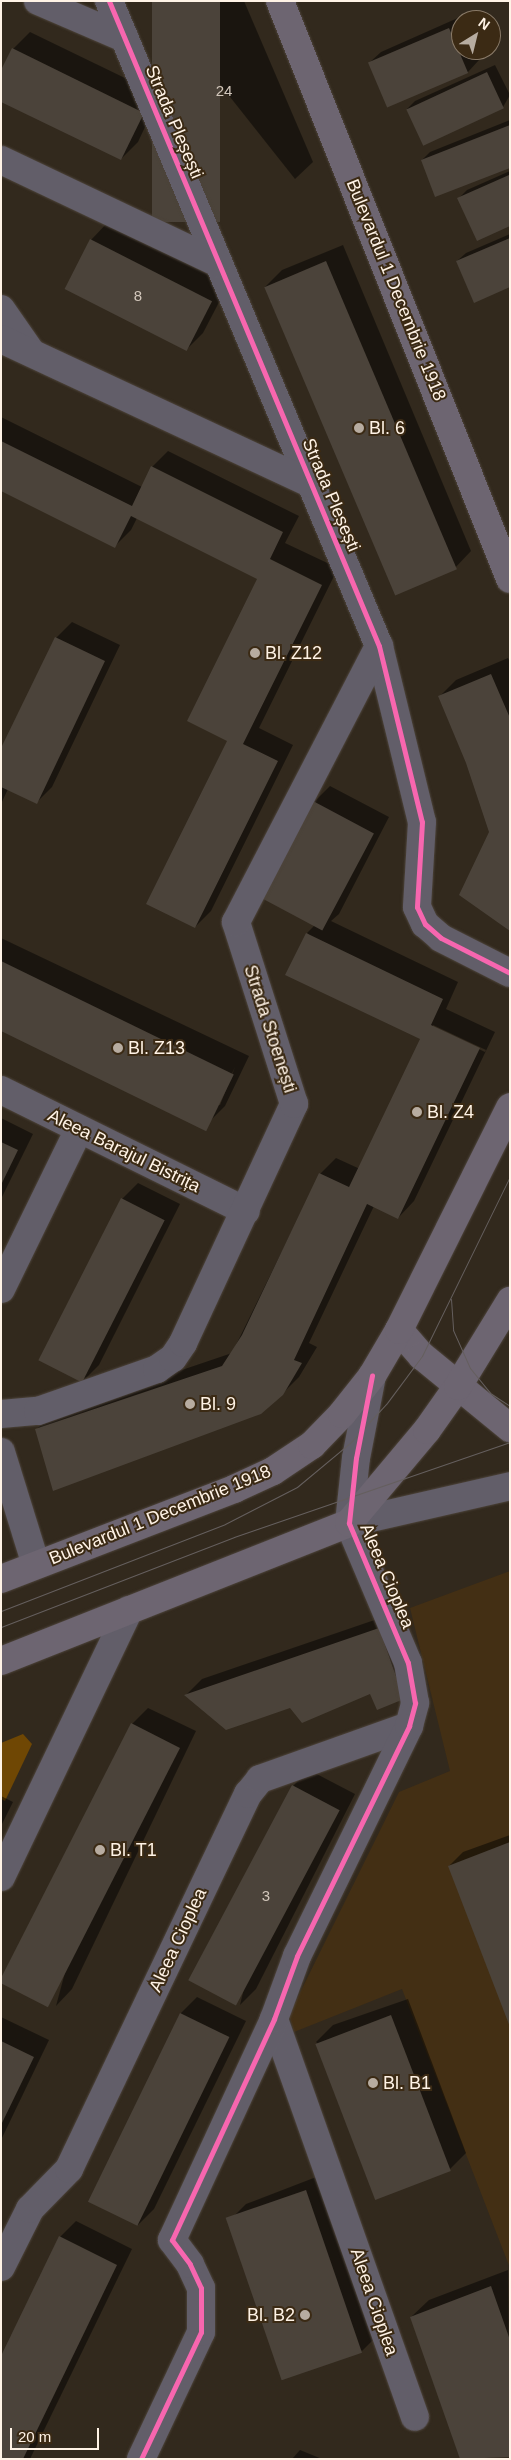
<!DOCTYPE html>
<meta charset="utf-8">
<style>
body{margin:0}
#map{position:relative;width:511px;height:2460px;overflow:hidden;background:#32291d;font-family:Arial,sans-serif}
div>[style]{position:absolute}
.built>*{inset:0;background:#432f14}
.green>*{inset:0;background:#6f4704}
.shadow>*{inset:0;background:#0007}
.building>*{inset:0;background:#4b433a;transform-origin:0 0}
.roads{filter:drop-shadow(0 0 1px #4d443b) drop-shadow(0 0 1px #4d443b)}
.minor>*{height:28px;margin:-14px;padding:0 14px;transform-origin:14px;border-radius:14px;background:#625e69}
.major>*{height:28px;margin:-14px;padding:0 14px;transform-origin:14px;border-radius:14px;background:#6d6571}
.tram>*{height:1px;margin:-0.5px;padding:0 0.5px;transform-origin:0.5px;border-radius:0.5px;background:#655f5e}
.cycleway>*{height:5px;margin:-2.5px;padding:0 2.5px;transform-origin:2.5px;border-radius:2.5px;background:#f766af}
.dots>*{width:14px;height:14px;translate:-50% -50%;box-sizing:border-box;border:2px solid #3b2a14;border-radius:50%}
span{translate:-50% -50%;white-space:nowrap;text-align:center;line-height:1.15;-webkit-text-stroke:4px #3b2a14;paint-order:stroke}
.number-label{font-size:15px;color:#d2c7bb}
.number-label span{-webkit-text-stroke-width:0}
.street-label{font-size:18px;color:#fff3e6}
.poi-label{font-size:18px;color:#fff3e6}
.left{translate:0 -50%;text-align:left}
.right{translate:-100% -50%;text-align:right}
.frame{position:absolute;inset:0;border:2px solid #fff3e6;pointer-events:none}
.north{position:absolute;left:451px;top:10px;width:50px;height:50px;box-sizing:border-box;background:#3b2a14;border:1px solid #897a68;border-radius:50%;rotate:36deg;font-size:14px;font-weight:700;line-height:20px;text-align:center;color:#fff3e6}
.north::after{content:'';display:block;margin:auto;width:18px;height:22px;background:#b7aca0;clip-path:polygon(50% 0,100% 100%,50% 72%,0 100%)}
.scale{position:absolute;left:10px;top:2428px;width:89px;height:22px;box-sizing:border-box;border:2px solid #fff3e6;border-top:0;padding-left:6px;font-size:15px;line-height:18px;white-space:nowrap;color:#fff3e6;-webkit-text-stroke:4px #3b2a14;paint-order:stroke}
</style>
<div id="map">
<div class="built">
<i style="clip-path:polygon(510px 1571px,510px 2268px,402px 1989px,294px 2032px,289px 2015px,399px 1792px,450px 1771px,410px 1608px)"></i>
</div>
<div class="green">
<i style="clip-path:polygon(23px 1734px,32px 1744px,5px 1801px,1px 1799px,1px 1743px)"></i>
</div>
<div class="shadow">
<i style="clip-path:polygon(154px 1px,244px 1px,313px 162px,295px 179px)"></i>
<i style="clip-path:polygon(460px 17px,461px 50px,475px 50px,479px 60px,468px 72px,369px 63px,381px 52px)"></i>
<i style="clip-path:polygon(30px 32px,160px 95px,138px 142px,121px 159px,13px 49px)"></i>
<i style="clip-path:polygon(495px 65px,510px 95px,503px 107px,407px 109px,415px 101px)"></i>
<i style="clip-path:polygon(510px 120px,510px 166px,422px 160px,430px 152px)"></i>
<i style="clip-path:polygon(510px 171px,510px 224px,459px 198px,467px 190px)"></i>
<i style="clip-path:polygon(108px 222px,228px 285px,203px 333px,186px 350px,91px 240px)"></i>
<i style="clip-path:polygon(510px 234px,510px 286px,457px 261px,466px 253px)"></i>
<i style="clip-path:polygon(343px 245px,471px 551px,454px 569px,265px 287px,282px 270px)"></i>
<i style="clip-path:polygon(1px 417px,142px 487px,152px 467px,168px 451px,299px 516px,285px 543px,338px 568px,259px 728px,293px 745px,211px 911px,195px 927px,259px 578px,137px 518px,131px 530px,115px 546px,1px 490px)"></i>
<i style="clip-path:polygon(72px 622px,120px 645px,52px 787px,36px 803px,8px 789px,1px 804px,1px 751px,56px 638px)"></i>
<i style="clip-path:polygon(508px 658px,510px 662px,510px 929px,490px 832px,467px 763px,439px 697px,456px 680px)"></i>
<i style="clip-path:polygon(evenodd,330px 786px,389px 817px,339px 914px,331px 921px,458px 982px,446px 1009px,495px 1032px,414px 1201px,398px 1218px,374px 1206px,309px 1343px,317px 1347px,299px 1377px,282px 1394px,36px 1430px,52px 1414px,232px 1353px,320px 1174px,336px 1158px,360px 1169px,421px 1039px,307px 933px,315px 925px,314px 802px,330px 786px,433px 1025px,486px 1050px,485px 1052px,433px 1027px,433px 1025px)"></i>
<i style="clip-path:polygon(evenodd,1px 938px,249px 1056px,225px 1106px,209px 1122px,1px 1023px,1px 938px,235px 1067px,220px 1105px,217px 1105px,235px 1067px)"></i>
<i style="clip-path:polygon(1px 1118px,33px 1134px,1px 1199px)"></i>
<i style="clip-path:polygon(138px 1183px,180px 1204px,99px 1365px,83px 1381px,122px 1199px)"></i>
<i style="clip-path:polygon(395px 1613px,420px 1682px,371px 1692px,186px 1695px,202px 1679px)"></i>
<i style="clip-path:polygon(148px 1708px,196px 1731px,72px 1989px,56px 2006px,132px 1724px)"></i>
<i style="clip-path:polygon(309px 1770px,355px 1794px,256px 1989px,240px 2005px,293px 1786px)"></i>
<i style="clip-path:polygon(1px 1796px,13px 1802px,1px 1826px)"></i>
<i style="clip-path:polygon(510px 1835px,510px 2024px,449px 1866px,463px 1852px)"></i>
<i style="clip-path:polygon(197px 1997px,246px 2021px,154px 2209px,138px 2225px,90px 2202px,181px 2013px)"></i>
<i style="clip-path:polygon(408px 1999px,466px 2153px,449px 2170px,316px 2042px,333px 2025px)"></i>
<i style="clip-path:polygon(1px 2017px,49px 2040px,1px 2140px)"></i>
<i style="clip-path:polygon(324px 2174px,379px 2334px,362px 2351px,229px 2221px,246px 2204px)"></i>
<i style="clip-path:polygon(76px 2221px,132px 2249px,30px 2459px,1px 2459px,60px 2237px)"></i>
<i style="clip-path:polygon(508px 2270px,510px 2456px,461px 2459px,411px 2317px,429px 2300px)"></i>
<i style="clip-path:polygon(300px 2450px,322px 2459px,292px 2459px)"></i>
</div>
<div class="building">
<i style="left:152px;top:1px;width:68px;height:221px"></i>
<i style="left:449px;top:28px;width:49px;height:88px;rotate:67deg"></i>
<i style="clip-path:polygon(12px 48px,144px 113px,121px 160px,1px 102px,1px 70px)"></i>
<i style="left:487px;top:72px;width:40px;height:89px;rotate:65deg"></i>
<i style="clip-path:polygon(510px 125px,510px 168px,435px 197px,421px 160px)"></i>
<i style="clip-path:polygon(509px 175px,510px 226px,477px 241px,457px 198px)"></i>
<i style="clip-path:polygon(510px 238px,510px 287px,474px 303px,456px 261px)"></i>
<i style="left:90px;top:239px;width:137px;height:56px;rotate:27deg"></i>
<i style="left:326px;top:261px;width:335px;height:67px;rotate:67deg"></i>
<i style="clip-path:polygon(1px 441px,132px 506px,151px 466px,283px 532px,270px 559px,322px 585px,243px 744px,278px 761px,195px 928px,146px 904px,227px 741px,187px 721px,257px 579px,131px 516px,115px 548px,1px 491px)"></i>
<i style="clip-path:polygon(55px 637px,105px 661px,37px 804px,1px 787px,1px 748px)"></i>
<i style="clip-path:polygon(491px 674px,510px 718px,510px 931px,459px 895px,489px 832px,466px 763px,438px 696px)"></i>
<i style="left:313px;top:801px;width:69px;height:110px;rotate:28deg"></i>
<i style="clip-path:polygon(306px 933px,443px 999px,431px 1025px,480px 1048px,398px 1219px,367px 1204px,294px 1360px,302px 1363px,283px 1395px,261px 1414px,53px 1491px,35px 1429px,222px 1366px,242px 1335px,319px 1173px,349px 1187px,420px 1039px,285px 975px)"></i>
<i style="left:1px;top:961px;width:259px;height:63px;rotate:26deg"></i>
<i style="clip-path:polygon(1px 1142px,18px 1150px,1px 1185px)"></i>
<i style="left:121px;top:1198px;width:49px;height:182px;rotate:27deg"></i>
<i style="clip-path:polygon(379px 1628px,404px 1699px,377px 1710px,370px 1694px,302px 1723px,290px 1708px,226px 1730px,184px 1695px)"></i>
<i style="left:131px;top:1723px;width:55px;height:291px;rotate:27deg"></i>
<i style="left:292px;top:1785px;width:54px;height:221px;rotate:28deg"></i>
<i style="clip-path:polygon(510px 1842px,510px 2027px,448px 1866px)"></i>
<i style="left:180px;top:2013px;width:55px;height:210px;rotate:26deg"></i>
<i style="left:391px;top:2015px;width:167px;height:81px;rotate:69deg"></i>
<i style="clip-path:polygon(1px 2041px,34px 2057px,1px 2125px)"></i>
<i style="left:306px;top:2190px;width:172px;height:85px;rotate:71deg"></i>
<i style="clip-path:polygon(59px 2236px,117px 2265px,23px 2459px,1px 2459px,1px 2356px)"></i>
<i style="clip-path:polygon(491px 2286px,510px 2340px,510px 2457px,460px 2459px,410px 2317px)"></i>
</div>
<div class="roads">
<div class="minor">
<i style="left:38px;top:1px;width:94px;rotate:23.3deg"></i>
<i style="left:109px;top:1px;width:699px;rotate:67.29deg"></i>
<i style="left:379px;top:646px;width:181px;rotate:76.3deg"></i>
<i style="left:422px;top:822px;width:85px;rotate:93.4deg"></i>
<i style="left:417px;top:907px;width:19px;rotate:65deg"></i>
<i style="left:425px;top:924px;width:21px;rotate:41deg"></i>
<i style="left:441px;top:938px;width:77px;rotate:26.9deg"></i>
<i style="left:1px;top:160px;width:240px;rotate:25.4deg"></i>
<i style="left:1px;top:309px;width:52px;rotate:55.1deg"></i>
<i style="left:1px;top:339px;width:343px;rotate:25deg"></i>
<i style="left:1px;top:1090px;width:273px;rotate:26.3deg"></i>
<i style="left:1px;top:1289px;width:178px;rotate:-64deg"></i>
<i style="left:1px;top:1414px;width:37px;rotate:-5deg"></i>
<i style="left:38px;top:1411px;width:126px;rotate:-19.4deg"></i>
<i style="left:157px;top:1369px;width:19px;rotate:-35deg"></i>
<i style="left:173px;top:1358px;width:18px;rotate:-56deg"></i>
<i style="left:183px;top:1343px;width:264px;rotate:-65.1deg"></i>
<i style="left:294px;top:1104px;width:191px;rotate:-107.7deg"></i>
<i style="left:236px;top:922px;width:311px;rotate:-62.6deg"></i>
<i style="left:1px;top:1452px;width:118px;rotate:72.8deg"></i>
<i style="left:349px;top:1523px;width:165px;rotate:-12.9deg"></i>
<i style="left:1px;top:1877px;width:296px;rotate:-64.4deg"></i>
<i style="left:274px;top:2019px;width:422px;rotate:70.5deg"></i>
<i style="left:1px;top:2267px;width:65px;rotate:-63.4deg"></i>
<i style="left:30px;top:2209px;width:56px;rotate:-45.7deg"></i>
<i style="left:69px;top:2169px;width:416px;rotate:-64.5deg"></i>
<i style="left:248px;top:1794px;width:19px;rotate:-51deg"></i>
<i style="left:260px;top:1779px;width:158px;rotate:-19.6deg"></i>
<i style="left:141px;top:2459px;width:140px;rotate:-64.7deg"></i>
<i style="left:201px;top:2332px;width:44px;rotate:-90deg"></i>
<i style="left:201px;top:2288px;width:26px;rotate:-115deg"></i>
<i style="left:190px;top:2264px;width:30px;rotate:-127deg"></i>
<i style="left:172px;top:2240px;width:243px;rotate:-65.2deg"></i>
<i style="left:274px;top:2019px;width:67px;rotate:-69.9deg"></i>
<i style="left:297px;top:1956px;width:256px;rotate:-64deg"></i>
<i style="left:409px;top:1726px;width:24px;rotate:-75deg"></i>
<i style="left:415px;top:1703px;width:41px;rotate:-99.9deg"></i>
<i style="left:408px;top:1663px;width:152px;rotate:-112.9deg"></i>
<i style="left:349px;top:1523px;width:65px;rotate:-83.9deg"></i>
<i style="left:356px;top:1458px;width:84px;rotate:-79deg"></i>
</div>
<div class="major">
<i style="left:280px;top:1px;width:622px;rotate:68.3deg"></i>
<i style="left:399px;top:1330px;width:35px;rotate:49deg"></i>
<i style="left:422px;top:1356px;width:114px;rotate:39.3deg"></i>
<i style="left:1px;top:1579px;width:250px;rotate:-21.1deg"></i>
<i style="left:234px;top:1489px;width:43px;rotate:-24.8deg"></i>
<i style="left:273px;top:1471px;width:47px;rotate:-33.7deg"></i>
<i style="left:312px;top:1445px;width:43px;rotate:-45.9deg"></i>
<i style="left:342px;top:1414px;width:48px;rotate:-51.7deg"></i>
<i style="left:372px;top:1376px;width:53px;rotate:-59.6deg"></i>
<i style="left:399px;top:1330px;width:249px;rotate:-63.5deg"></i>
<i style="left:1px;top:1661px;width:374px;rotate:-21.6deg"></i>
<i style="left:349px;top:1523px;width:121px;rotate:-50deg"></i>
<i style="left:427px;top:1430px;width:54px;rotate:-54.8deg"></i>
<i style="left:458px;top:1386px;width:100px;rotate:-58.5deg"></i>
</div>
</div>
<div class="tram">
<i style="left:451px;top:1299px;width:31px;rotate:86deg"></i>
<i style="left:453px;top:1330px;width:42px;rotate:65.9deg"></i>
<i style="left:470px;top:1368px;width:32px;rotate:51deg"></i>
<i style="left:490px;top:1393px;width:24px;rotate:33deg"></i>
<i style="left:1px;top:1611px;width:240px;rotate:-21.2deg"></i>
<i style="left:225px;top:1524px;width:81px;rotate:-27.2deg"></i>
<i style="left:297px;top:1487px;width:69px;rotate:-39.7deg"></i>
<i style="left:350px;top:1443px;width:54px;rotate:-47.2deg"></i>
<i style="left:387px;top:1403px;width:59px;rotate:-53.3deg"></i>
<i style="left:422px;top:1356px;width:200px;rotate:-63.9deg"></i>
<i style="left:1px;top:1627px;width:250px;rotate:-21.1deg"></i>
<i style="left:234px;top:1537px;width:292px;rotate:-19deg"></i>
</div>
<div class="cycleway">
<i style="left:109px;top:1px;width:699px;rotate:67.29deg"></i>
<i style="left:379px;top:646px;width:181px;rotate:76.3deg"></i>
<i style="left:422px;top:822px;width:85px;rotate:93.4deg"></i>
<i style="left:417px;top:907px;width:19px;rotate:65deg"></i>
<i style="left:425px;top:924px;width:21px;rotate:41deg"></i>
<i style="left:441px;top:938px;width:77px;rotate:26.9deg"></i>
<i style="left:141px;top:2459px;width:140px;rotate:-64.7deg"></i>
<i style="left:201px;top:2332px;width:44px;rotate:-90deg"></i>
<i style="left:201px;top:2288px;width:26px;rotate:-115deg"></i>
<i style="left:190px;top:2264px;width:30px;rotate:-127deg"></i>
<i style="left:172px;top:2240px;width:243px;rotate:-65.2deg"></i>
<i style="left:274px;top:2019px;width:67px;rotate:-69.9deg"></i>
<i style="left:297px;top:1956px;width:256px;rotate:-64deg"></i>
<i style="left:409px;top:1726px;width:24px;rotate:-75deg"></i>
<i style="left:415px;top:1703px;width:41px;rotate:-99.9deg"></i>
<i style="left:408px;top:1663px;width:152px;rotate:-112.9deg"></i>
<i style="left:349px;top:1523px;width:65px;rotate:-83.9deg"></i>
<i style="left:356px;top:1458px;width:84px;rotate:-79deg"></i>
</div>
<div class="dots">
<i style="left:359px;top:428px;background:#b7aca0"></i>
<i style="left:255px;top:653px;background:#b7aca0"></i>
<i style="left:118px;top:1048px;background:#b7aca0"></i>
<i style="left:417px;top:1112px;background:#b7aca0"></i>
<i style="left:190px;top:1404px;background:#b7aca0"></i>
<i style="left:100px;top:1850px;background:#b7aca0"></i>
<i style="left:373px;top:2083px;background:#b7aca0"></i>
<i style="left:305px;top:2315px;background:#b7aca0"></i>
</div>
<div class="number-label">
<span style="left:224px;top:91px">24</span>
<span style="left:138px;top:296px">8</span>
<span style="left:266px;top:1896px">3</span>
</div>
<div class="street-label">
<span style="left:174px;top:122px;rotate:67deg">Strada Pleșești</span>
<span style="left:396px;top:290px;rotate:68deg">Bulevardul 1 Decembrie 1918</span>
<span style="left:331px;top:495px;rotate:67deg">Strada Pleșești</span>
<span style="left:270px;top:1029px;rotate:72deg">Strada Stoenești</span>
<span style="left:124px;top:1151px;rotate:26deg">Aleea Barajul Bistrița</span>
<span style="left:160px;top:1515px;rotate:-22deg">Bulevardul 1 Decembrie 1918</span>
<span style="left:387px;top:1576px;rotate:67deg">Aleea Cioplea</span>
<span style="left:178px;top:1940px;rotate:-65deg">Aleea Cioplea</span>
<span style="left:374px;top:2302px;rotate:71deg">Aleea Cioplea</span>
</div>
<div class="poi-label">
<span class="left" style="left:369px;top:428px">Bl. 6</span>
<span class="left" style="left:265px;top:653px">Bl. Z12</span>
<span class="left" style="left:128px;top:1048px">Bl. Z13</span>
<span class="left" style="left:427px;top:1112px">Bl. Z4</span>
<span class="left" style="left:200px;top:1404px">Bl. 9</span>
<span class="left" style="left:110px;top:1850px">Bl. T1</span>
<span class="left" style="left:383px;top:2083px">Bl. B1</span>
<span class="right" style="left:295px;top:2315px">Bl. B2</span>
</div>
<div class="frame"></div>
<div class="north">N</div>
<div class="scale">20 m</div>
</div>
